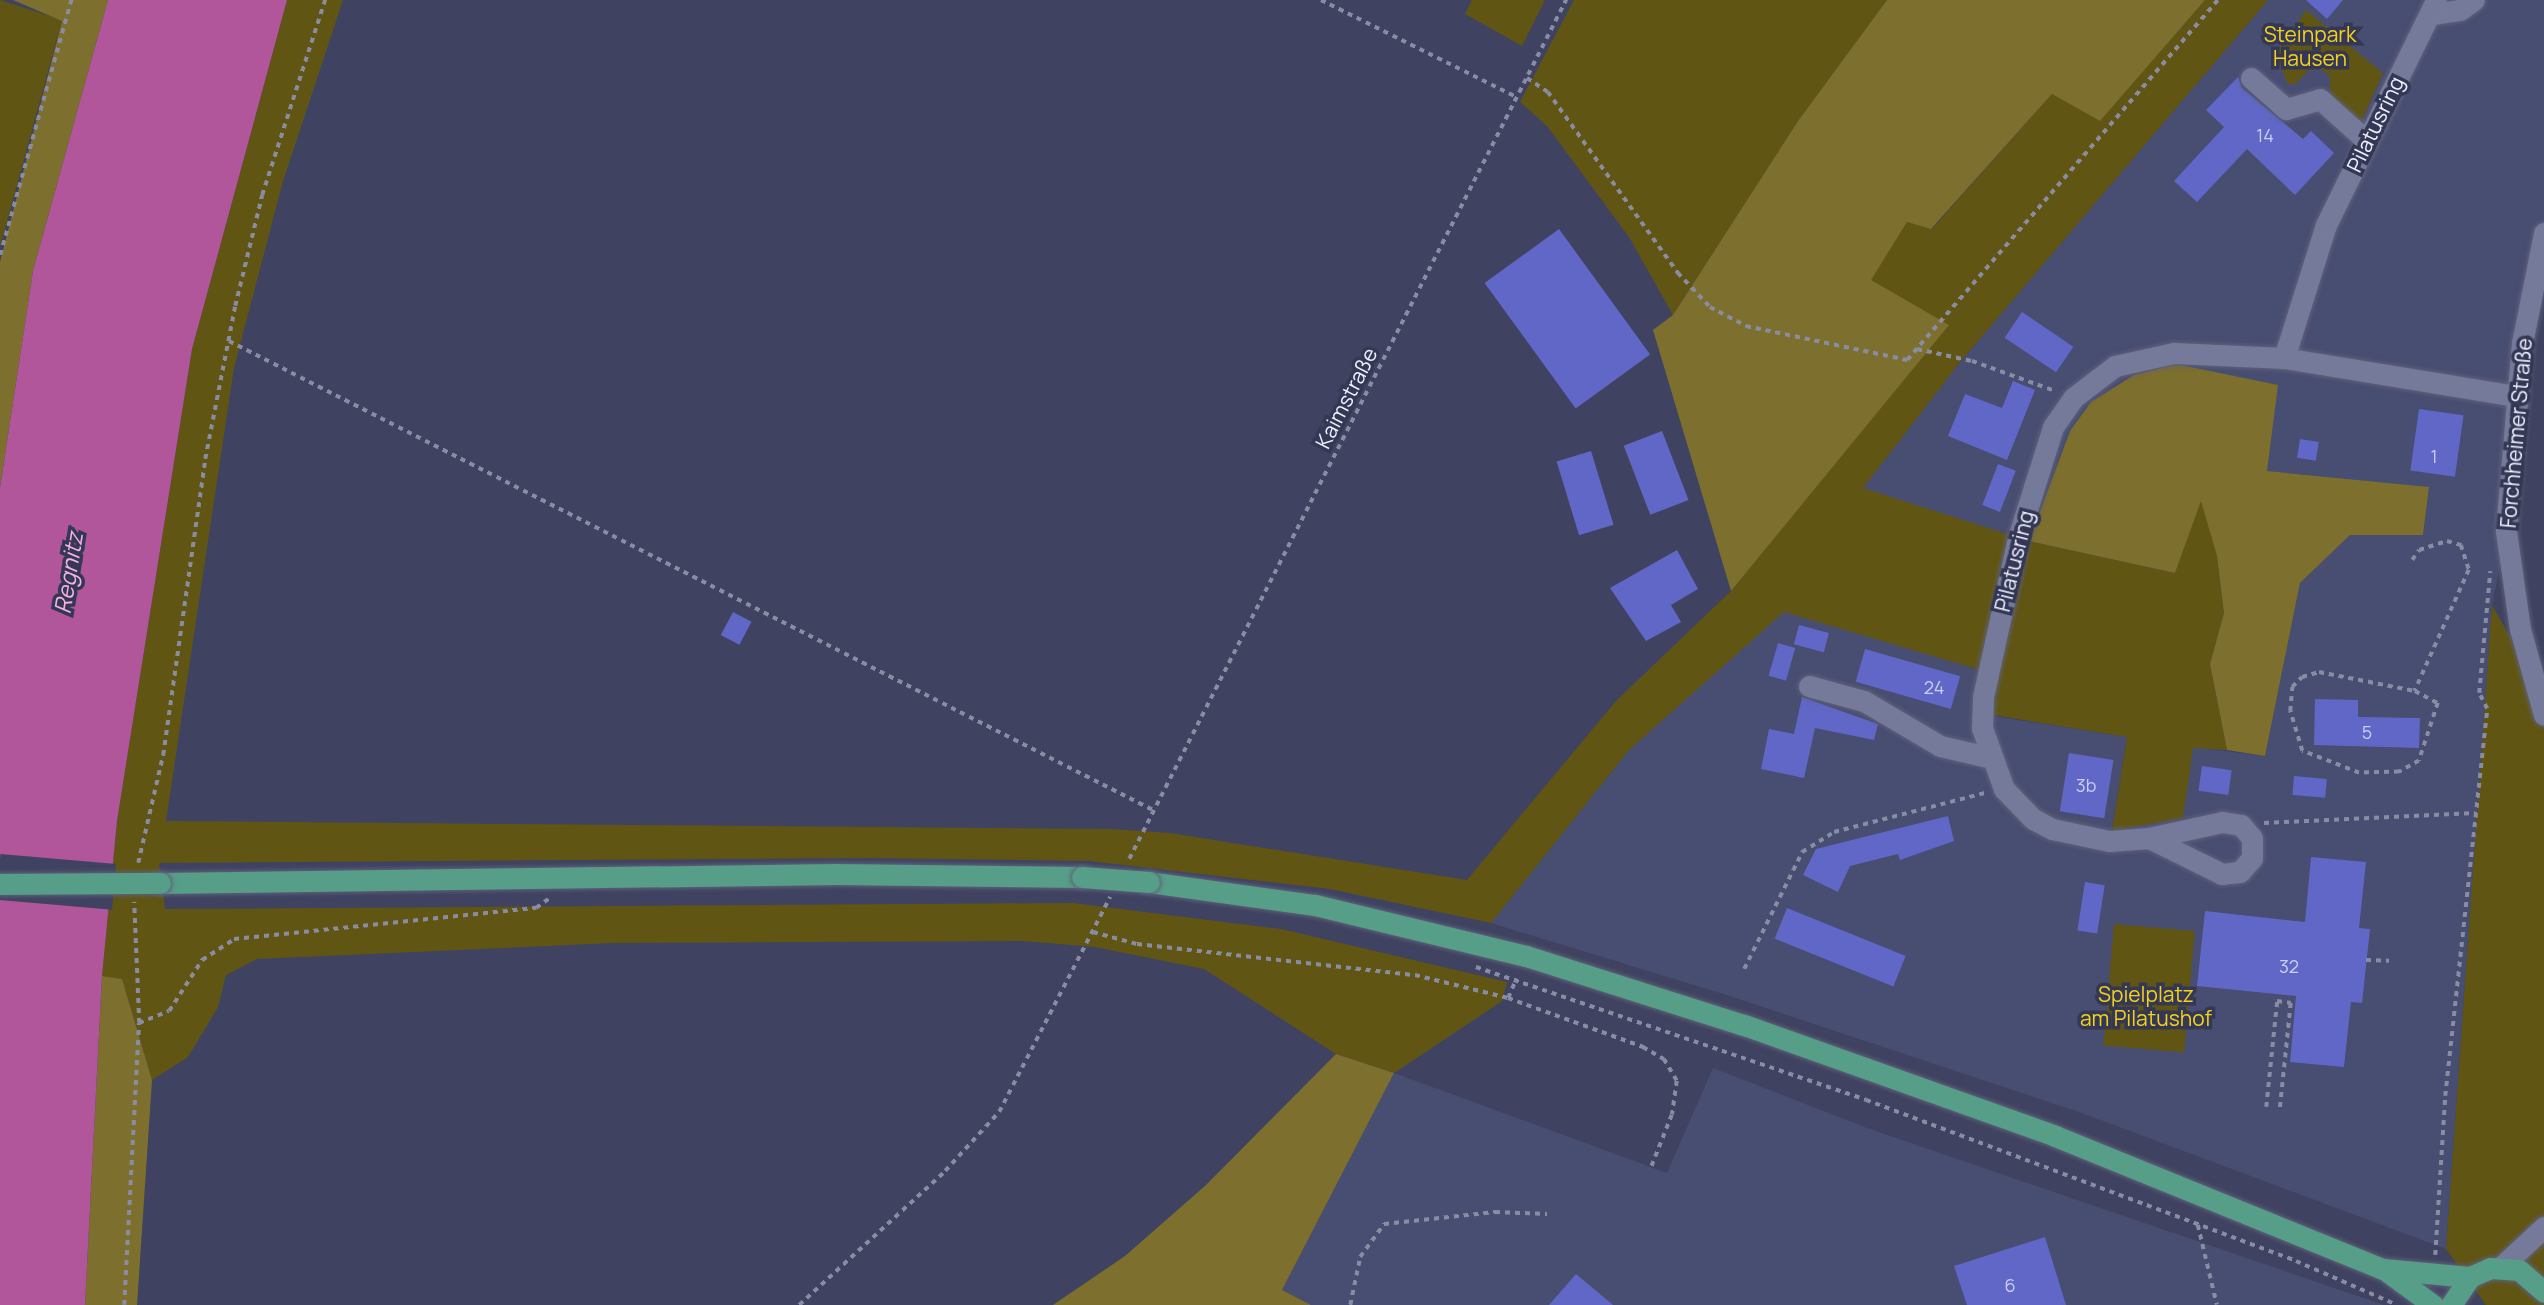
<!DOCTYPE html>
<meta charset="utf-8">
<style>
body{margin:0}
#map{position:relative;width:2544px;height:1305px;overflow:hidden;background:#3f4361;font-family:Manrope,sans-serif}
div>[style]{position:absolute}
.built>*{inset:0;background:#484d72}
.green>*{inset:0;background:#615513;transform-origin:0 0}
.forest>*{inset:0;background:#7d6f2e}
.water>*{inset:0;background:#b1569a}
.pier>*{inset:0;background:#3f4361;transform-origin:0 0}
.building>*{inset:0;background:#6167c6;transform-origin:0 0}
.path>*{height:3.5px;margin-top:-1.75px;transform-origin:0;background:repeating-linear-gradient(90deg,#898da4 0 5px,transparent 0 10px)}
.roads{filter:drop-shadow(0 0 2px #5e6179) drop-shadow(0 0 2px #5e6179)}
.minor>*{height:21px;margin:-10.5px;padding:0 10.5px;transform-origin:10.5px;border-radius:10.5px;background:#757a9b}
.major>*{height:21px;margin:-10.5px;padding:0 10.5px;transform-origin:10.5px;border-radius:10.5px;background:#569e88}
.bridges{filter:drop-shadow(0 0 2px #5e6179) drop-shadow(0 0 2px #5e6179)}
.major-bridge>*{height:21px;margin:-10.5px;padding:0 10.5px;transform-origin:10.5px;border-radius:10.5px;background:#569e88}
span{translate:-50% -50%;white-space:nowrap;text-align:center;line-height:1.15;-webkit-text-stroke:7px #353855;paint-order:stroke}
.number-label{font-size:18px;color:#cacef1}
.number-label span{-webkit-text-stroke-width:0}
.park-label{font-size:21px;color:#f3d31a}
.street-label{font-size:21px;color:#edf0ff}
.water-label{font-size:23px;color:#f9b1e4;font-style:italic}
</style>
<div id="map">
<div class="built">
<i style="clip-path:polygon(2268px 0,2544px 0,2544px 248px,2507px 531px,2492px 605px,2446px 1249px,2082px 1113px,1733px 997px,1491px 923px,1629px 750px,1784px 611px,1997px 675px,1987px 715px,2127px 737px,2112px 830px,2193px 747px,2265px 756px,2300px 583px,2350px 535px,2423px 535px,2428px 487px,2267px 471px,2070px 431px,2029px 541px,1862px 489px,1961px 361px)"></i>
<i style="clip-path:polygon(1713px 1068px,1867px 1128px,2384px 1305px,1311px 1305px,1282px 1290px,1394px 1073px,1667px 1173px)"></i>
</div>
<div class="green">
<i style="clip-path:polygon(0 0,62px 20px,0 247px)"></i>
<i style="clip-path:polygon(287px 0,343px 0,283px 181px,234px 368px,166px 821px,1110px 829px,1170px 833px,1467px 880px,1616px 701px,1731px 591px,1948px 325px,1870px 280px,1907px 222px,1932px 229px,2052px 94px,2100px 120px,2205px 0,2268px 0,1961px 361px,1863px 488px,2029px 541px,2175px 573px,2201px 499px,2217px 556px,2224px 613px,2210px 664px,2227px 750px,2193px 748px,2183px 818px,2112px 831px,2127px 737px,1987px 714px,1997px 675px,1784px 612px,1629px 750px,1491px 923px,1330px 889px,1089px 861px,863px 858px,159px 863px,165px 909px,1073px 903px,1281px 929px,1507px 982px,1502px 1001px,1394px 1073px,1336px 1054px,1204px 969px,1095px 947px,1024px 941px,613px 943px,257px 959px,226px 975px,218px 1007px,188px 1057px,152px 1080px,122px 979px,102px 976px,117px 821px,192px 349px)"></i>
<i style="clip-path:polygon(1472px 0,1545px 0,1522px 46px,1465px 14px)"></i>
<i style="clip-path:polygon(1574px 0,1887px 0,1798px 121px,1673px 315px,1629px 237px,1547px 126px,1520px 102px)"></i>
<i style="clip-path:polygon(2306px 10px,2383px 73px,2361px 122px,2330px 96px,2330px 77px,2322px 69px,2309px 70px,2295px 84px,2288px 84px,2275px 54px)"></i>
<i style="clip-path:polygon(2492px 605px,2544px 696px,2544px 1305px,2486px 1305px,2446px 1249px)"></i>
<i style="left:2114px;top:924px;width:81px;height:122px;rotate:5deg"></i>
</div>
<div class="forest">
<i style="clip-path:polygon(13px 0,108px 0,33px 271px,0 488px,0 262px,62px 21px)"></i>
<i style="clip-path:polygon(1887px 0,2205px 0,2100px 121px,2052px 94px,1931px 229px,1907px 222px,1871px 280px,1949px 325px,1731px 591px,1653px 330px,1673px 315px,1798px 121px)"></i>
<i style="clip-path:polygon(2176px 364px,2278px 385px,2267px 471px,2429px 487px,2423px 535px,2350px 535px,2300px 583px,2265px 756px,2227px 750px,2210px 664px,2224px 613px,2217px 556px,2201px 501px,2175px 573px,2029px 541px,2070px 431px,2091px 402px,2134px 375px)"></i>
<i style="clip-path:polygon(102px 976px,122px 979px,152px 1080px,137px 1305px,85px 1305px)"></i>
<i style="clip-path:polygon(1336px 1054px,1394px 1073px,1282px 1290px,1311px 1305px,1053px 1305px,1125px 1256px,1206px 1185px)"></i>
</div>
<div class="water">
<i style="clip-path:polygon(108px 0,287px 0,192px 349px,117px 821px,102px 976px,85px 1305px,0 1305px,0 488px,33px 271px)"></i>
</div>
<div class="pier">
<i style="left:116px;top:864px;width:46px;height:116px;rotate:95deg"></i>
</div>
<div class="building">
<i style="clip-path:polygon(2306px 0,2343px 0,2327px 19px)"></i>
<i style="clip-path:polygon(2238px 77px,2242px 88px,2303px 139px,2311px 131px,2334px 153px,2295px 195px,2247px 149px,2197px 202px,2174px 181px,2224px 127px,2206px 110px)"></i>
<i style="left:1559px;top:229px;width:155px;height:92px;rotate:54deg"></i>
<i style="left:2022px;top:312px;width:62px;height:31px;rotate:34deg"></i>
<i style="clip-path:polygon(2013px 381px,2035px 390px,2007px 460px,1948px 436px,1965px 394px,2002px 408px)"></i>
<i style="left:2419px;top:409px;width:45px;height:62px;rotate:8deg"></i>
<i style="left:1662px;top:431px;width:74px;height:41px;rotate:69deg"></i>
<i style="left:2300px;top:439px;width:19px;height:19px;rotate:9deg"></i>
<i style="left:1591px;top:451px;width:77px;height:36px;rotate:73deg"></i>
<i style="left:1998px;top:464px;width:19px;height:44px;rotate:21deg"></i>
<i style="clip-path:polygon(1677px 550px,1698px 589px,1671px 605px,1681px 622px,1646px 641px,1610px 588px)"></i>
<i style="left:733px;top:612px;width:21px;height:26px;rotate:28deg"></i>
<i style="left:1799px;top:625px;width:31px;height:20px;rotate:15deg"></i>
<i style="left:1778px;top:643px;width:18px;height:34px;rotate:16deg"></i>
<i style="left:1865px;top:649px;width:99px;height:34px;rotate:16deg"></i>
<i style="clip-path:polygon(1802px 697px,1878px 724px,1874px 740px,1815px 728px,1804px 778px,1761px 769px,1769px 729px,1794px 734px)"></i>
<i style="clip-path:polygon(2315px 699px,2358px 700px,2358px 717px,2420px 718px,2419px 748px,2314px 745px)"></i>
<i style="left:2069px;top:753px;width:45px;height:59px;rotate:9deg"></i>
<i style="left:2202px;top:766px;width:30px;height:25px;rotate:8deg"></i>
<i style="left:2294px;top:776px;width:33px;height:19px;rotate:5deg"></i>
<i style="clip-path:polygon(1948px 816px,1954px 841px,1900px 860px,1898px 854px,1850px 866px,1838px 892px,1803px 875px,1816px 849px)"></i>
<i style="clip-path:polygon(2311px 857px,2366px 862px,2359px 928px,2370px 929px,2362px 1003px,2351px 1002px,2344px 1067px,2290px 1062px,2296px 996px,2197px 986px,2205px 911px,2305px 922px)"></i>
<i style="left:2085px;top:882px;width:20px;height:49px;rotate:9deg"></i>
<i style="left:1787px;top:908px;width:128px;height:33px;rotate:22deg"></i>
<i style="clip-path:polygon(2045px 1237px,2066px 1305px,1967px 1305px,1954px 1266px)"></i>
<i style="clip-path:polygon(1576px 1274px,1613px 1305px,1549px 1305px)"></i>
</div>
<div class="path">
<i style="left:1321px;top:0;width:220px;rotate:26.4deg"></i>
<i style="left:1527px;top:78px;width:25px;rotate:34deg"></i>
<i style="left:1548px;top:92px;width:223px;rotate:54.3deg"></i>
<i style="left:1678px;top:273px;width:47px;rotate:46.7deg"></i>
<i style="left:1710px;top:307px;width:41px;rotate:27.8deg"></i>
<i style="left:1746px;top:326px;width:165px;rotate:11.9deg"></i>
<i style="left:1907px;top:360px;width:476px;rotate:-49.2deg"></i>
<i style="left:0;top:255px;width:265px;rotate:-74.4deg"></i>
<i style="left:229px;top:341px;width:1036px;rotate:26.91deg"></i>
<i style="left:1917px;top:349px;width:56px;rotate:12.3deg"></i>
<i style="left:1972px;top:361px;width:88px;rotate:19.9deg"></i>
<i style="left:2412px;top:560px;width:12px;rotate:-55deg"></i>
<i style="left:2419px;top:550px;width:29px;rotate:-18deg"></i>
<i style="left:2447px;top:541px;width:15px;rotate:16deg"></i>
<i style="left:2461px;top:545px;width:26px;rotate:72deg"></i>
<i style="left:2469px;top:570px;width:133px;rotate:114.1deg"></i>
<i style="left:2415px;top:691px;width:26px;rotate:28deg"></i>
<i style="left:2438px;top:703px;width:61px;rotate:108.1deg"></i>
<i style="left:2419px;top:761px;width:23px;rotate:151deg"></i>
<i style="left:2399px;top:772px;width:40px;rotate:178.6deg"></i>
<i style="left:2359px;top:773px;width:61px;rotate:-158.9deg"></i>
<i style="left:2302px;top:751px;width:42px;rotate:-106.7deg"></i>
<i style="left:2290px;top:711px;width:24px;rotate:-85deg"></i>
<i style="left:2292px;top:687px;width:14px;rotate:-45deg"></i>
<i style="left:2302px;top:677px;width:18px;rotate:-16deg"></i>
<i style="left:2319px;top:672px;width:98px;rotate:11.2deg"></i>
<i style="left:2264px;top:823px;width:211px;rotate:-2.7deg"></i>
<i style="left:1129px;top:859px;width:964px;rotate:-63.04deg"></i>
<i style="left:138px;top:863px;width:111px;rotate:-77deg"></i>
<i style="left:163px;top:755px;width:299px;rotate:-81.9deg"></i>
<i style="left:205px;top:459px;width:156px;rotate:-78.9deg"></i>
<i style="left:235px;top:306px;width:114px;rotate:-76.3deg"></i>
<i style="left:262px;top:195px;width:205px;rotate:-72.1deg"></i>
<i style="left:1093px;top:932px;width:46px;rotate:15.3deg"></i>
<i style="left:1137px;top:944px;width:280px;rotate:6.4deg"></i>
<i style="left:1415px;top:975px;width:96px;rotate:13.9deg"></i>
<i style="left:1508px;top:998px;width:144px;rotate:19.9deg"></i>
<i style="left:1643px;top:1047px;width:24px;rotate:30deg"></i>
<i style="left:1664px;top:1059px;width:26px;rotate:59deg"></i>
<i style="left:1677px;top:1081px;width:34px;rotate:98deg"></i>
<i style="left:1672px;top:1115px;width:57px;rotate:111.6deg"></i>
<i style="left:2366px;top:960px;width:23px;rotate:2deg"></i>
<i style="left:1476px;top:967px;width:412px;rotate:18.8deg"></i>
<i style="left:1866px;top:1100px;width:459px;rotate:20.5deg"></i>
<i style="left:2296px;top:1261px;width:108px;rotate:23.5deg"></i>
<i style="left:1744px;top:969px;width:131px;rotate:-63.6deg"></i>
<i style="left:1802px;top:852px;width:38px;rotate:-32deg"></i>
<i style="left:1834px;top:832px;width:156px;rotate:-14.5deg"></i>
<i style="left:1508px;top:998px;width:21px;rotate:-67deg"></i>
<i style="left:139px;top:1023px;width:32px;rotate:-22deg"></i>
<i style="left:169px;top:1011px;width:61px;rotate:-57.1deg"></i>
<i style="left:202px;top:960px;width:38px;rotate:-33deg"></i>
<i style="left:234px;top:939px;width:304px;rotate:-5.9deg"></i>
<i style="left:536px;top:908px;width:17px;rotate:-36deg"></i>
<i style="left:2266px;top:1107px;width:107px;rotate:-84.1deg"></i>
<i style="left:2277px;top:1001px;width:14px;rotate:8deg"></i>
<i style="left:2291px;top:1003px;width:107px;rotate:95.9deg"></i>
<i style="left:2198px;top:1225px;width:82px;rotate:76.6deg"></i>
<i style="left:2435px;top:1255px;width:159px;rotate:-86.4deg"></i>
<i style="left:2445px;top:1096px;width:389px;rotate:-83.8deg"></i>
<i style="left:2487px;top:709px;width:18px;rotate:-117deg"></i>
<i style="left:2479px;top:693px;width:122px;rotate:-84.8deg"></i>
<i style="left:124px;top:1305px;width:282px;rotate:-87deg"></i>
<i style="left:139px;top:1023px;width:121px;rotate:-92.4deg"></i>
<i style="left:799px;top:1305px;width:198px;rotate:-42.5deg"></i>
<i style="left:945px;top:1171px;width:80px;rotate:-47.5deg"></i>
<i style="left:999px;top:1112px;width:242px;rotate:-62.7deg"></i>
<i style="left:1350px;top:1305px;width:49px;rotate:-78.2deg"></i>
<i style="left:1360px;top:1257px;width:41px;rotate:-54deg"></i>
<i style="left:1384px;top:1224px;width:112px;rotate:-6.2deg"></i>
<i style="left:1495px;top:1212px;width:52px;rotate:2.2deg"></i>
</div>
<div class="roads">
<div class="minor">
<i style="left:2434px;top:14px;width:26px;rotate:-9deg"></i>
<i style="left:2460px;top:10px;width:17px;rotate:-36deg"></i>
<i style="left:2251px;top:78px;width:47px;rotate:41.5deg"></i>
<i style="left:2286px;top:109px;width:35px;rotate:-16deg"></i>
<i style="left:2320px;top:99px;width:63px;rotate:41.8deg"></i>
<i style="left:2544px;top:233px;width:112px;rotate:101.3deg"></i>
<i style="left:2522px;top:343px;width:189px;rotate:94.9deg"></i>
<i style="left:2506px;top:531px;width:99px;rotate:81.9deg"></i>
<i style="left:2520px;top:629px;width:89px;rotate:74.4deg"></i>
<i style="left:2284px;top:358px;width:139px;rotate:-72.5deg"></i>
<i style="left:2326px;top:225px;width:250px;rotate:-63.9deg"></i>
<i style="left:1809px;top:686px;width:57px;rotate:15.3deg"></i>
<i style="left:1864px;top:701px;width:88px;rotate:30.6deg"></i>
<i style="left:1940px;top:746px;width:49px;rotate:12.9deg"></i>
<i style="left:2149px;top:838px;width:75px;rotate:-12.4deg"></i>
<i style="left:2222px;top:822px;width:19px;rotate:9deg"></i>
<i style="left:2241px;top:825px;width:17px;rotate:50deg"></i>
<i style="left:2252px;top:838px;width:20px;rotate:90deg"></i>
<i style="left:2252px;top:858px;width:18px;rotate:131deg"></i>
<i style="left:2240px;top:872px;width:18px;rotate:174deg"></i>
<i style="left:2222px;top:874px;width:81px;rotate:-153.7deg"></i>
<i style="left:2149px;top:838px;width:40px;rotate:175.7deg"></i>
<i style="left:2109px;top:841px;width:58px;rotate:-168.1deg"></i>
<i style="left:2052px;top:829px;width:21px;rotate:-152deg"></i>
<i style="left:2033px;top:819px;width:42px;rotate:-134deg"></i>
<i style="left:2004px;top:789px;width:65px;rotate:-109.8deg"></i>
<i style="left:1982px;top:728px;width:31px;rotate:-88deg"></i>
<i style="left:1983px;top:697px;width:163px;rotate:-77.6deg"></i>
<i style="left:2018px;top:538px;width:116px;rotate:-72.5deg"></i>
<i style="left:2053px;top:427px;width:35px;rotate:-55deg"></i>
<i style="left:2073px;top:398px;width:53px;rotate:-37.3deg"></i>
<i style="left:2115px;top:366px;width:60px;rotate:-12.4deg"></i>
<i style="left:2174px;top:353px;width:110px;rotate:2.6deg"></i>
<i style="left:2284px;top:358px;width:234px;rotate:9.3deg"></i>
<i style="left:2501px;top:1267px;width:59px;rotate:-42.9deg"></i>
</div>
<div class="major">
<i style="left:1149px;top:882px;width:168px;rotate:7.9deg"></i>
<i style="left:1315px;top:905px;width:217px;rotate:13.6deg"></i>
<i style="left:1526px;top:956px;width:229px;rotate:17.6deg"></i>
<i style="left:1744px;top:1025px;width:330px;rotate:19.6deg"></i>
<i style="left:2055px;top:1136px;width:354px;rotate:22.1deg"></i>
<i style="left:2383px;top:1269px;width:87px;rotate:5.3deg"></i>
<i style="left:160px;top:883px;width:676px;rotate:-0.76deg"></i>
<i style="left:836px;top:874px;width:246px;rotate:0.7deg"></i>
<i style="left:2388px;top:1272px;width:56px;rotate:36.3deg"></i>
<i style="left:2451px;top:1305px;width:34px;rotate:-56deg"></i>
<i style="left:2470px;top:1277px;width:22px;rotate:-24deg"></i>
<i style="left:2490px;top:1268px;width:29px;rotate:4deg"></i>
<i style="left:2519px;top:1270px;width:33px;rotate:41deg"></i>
</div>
</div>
<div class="bridges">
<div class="major-bridge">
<i style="left:1082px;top:877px;width:67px;rotate:4.3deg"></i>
<i style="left:0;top:884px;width:160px;rotate:-0.4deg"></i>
</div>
</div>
<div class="number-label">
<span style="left:2265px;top:135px">14</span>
<span style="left:2434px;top:456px">1</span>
<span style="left:1934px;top:687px">24</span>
<span style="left:2367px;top:732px">5</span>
<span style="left:2086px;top:785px">3b</span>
<span style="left:2289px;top:966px">32</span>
<span style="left:2010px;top:1285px">6</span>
</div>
<div class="park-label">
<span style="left:2310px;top:46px">Steinpark<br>Hausen</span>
<span style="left:2146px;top:1006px">Spielplatz<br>am Pilatushof</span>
</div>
<div class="street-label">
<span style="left:2375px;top:124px;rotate:-64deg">Pilatusring</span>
<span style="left:1346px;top:398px;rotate:-63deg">Kaimstraße</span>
<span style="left:2516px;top:433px;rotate:-85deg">Forchheimer Straße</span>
<span style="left:2014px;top:561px;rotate:-76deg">Pilatusring</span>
</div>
<div class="water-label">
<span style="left:68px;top:573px;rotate:-81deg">Regnitz</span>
</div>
</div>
